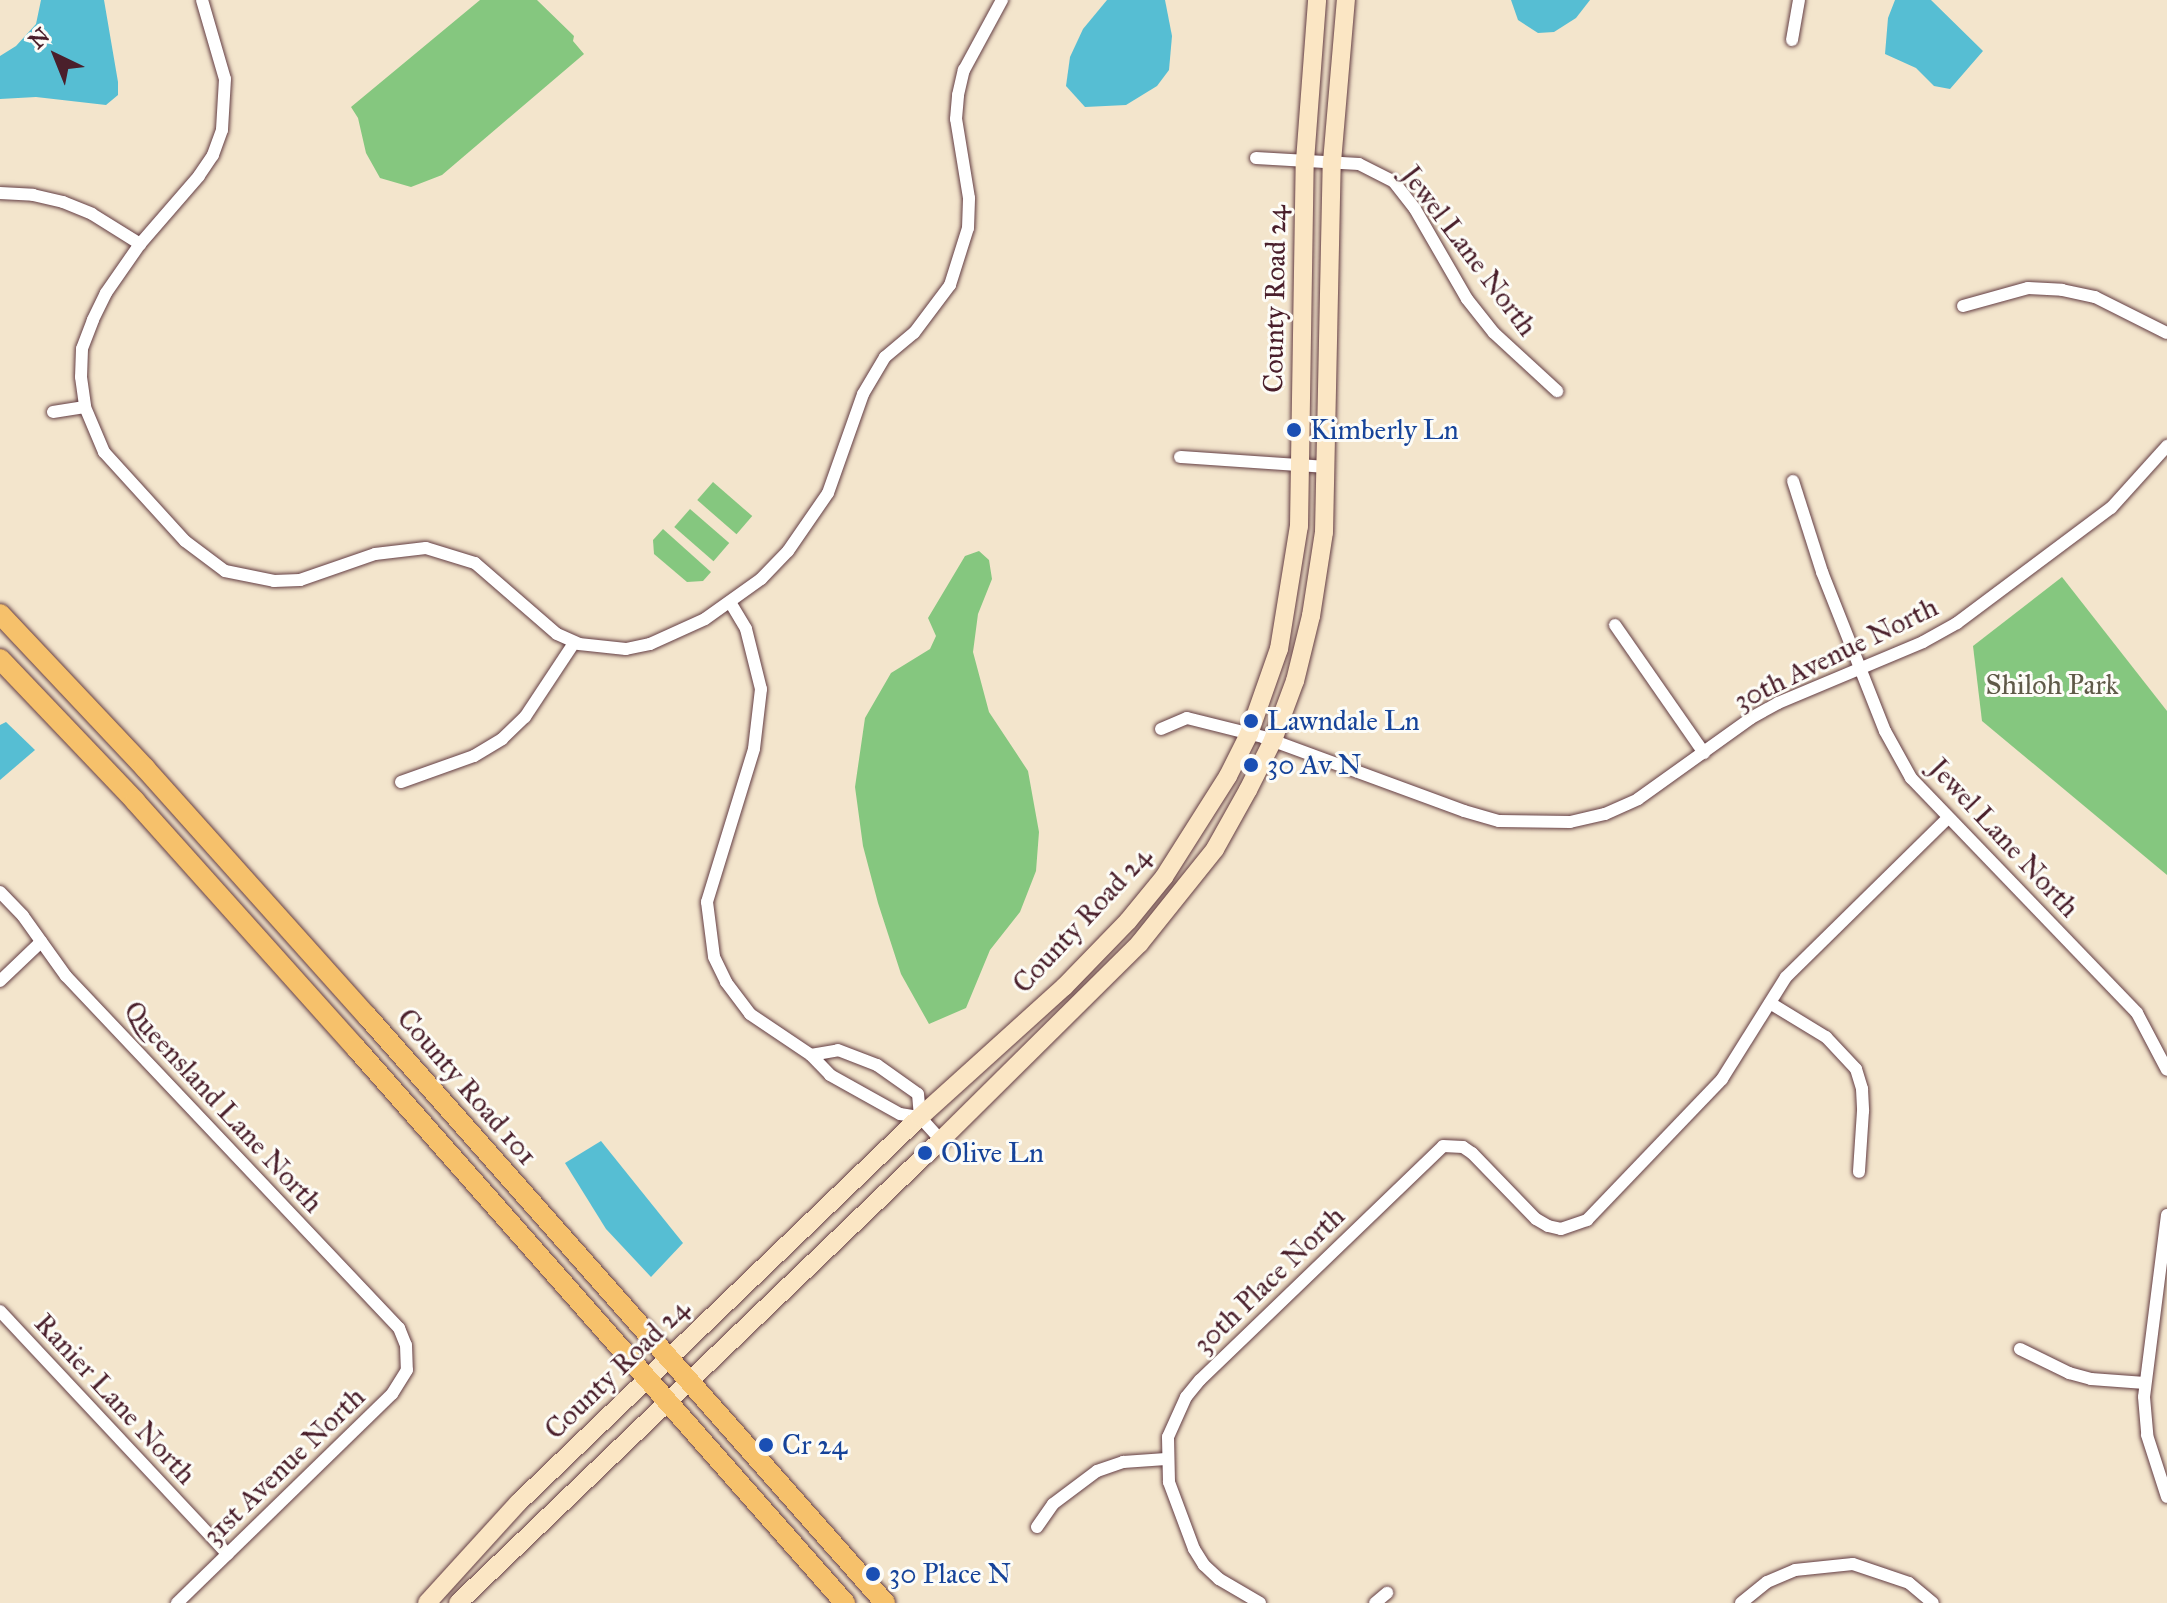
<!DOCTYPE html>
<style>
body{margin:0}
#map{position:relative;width:2167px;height:1603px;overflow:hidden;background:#f3e5cc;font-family:"IM FELL Great Primer",serif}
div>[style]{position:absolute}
.green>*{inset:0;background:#85c77f;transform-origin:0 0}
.water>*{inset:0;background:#56bed3}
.roads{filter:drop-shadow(0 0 2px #633d43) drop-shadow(0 0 2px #633d43)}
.street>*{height:12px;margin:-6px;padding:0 6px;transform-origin:6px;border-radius:6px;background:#fff}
.secondary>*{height:18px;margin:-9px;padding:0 9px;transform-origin:9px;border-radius:9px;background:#fbe6c4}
.primary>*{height:20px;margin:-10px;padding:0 10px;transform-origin:10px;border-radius:10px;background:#f6c16b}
.dots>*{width:22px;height:22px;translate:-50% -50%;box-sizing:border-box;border:4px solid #fdfcf7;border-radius:50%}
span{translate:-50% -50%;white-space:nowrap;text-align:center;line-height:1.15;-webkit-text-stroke:6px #fdfcf7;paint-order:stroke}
.street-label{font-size:28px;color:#4a1f2b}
.transit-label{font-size:28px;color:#164399}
.left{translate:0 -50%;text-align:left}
.park-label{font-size:28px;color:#5f5a48}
.north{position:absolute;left:16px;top:16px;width:80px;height:80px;-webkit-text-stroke:6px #fdfcf7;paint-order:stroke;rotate:317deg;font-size:22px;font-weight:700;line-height:32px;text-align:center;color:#4a1f2b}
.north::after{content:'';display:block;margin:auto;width:28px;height:36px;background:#4a1f2b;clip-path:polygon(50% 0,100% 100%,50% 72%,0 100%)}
</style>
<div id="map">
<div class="green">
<i style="clip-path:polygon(480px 0,537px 0,574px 36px,573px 41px,584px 54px,442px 175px,411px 187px,380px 178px,366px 153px,358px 118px,351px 107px)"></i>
<i style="left:713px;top:482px;width:52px;height:24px;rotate:41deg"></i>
<i style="left:690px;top:509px;width:52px;height:24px;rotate:41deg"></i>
<i style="clip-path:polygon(663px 529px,711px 572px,703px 581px,687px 582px,654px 554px,653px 540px)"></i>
<i style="clip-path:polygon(979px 551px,989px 560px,992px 579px,978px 614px,973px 652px,989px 712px,1028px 771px,1039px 832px,1036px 871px,1020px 912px,990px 950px,966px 1008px,929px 1024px,901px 974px,878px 903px,863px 846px,855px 787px,865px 718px,891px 673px,930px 649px,936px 636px,928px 618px,965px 556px)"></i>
<i style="clip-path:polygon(2062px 577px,2167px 711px,2167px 875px,1982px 721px,1973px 646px)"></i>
</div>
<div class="water">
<i style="clip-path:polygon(41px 0,104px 0,118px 82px,118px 95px,106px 105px,36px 97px,0 99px,0 56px,16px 46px,36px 24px)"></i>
<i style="clip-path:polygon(1107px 0,1165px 0,1172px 36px,1169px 70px,1157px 86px,1126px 105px,1085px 107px,1066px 86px,1070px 57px,1083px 29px)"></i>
<i style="clip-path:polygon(1511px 0,1590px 0,1576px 18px,1554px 32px,1538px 33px,1518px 20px)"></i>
<i style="clip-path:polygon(1895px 0,1931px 0,1983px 51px,1950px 89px,1934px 86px,1916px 68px,1885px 54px,1888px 18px)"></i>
<i style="clip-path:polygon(6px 722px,35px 750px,0 780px,0 725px)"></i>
<i style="clip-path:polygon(601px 1141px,683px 1243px,651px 1277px,606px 1229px,565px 1163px)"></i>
</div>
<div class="roads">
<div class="street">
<i style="left:202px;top:0;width:82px;rotate:73.8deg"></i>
<i style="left:225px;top:79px;width:51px;rotate:93.4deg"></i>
<i style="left:222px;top:130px;width:27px;rotate:110deg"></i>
<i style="left:213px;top:155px;width:25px;rotate:124deg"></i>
<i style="left:199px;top:176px;width:90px;rotate:130.9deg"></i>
<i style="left:140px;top:244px;width:60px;rotate:124.8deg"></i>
<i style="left:106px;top:293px;width:30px;rotate:116deg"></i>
<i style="left:93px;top:320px;width:31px;rotate:111deg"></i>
<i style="left:82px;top:349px;width:28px;rotate:92deg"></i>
<i style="left:81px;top:377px;width:30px;rotate:82deg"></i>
<i style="left:85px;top:407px;width:49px;rotate:67.1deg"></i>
<i style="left:104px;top:452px;width:120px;rotate:47.7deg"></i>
<i style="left:185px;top:541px;width:50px;rotate:36.9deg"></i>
<i style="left:225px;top:571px;width:50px;rotate:11.5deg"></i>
<i style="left:274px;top:581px;width:26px;rotate:-2deg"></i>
<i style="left:300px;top:580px;width:79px;rotate:-19.1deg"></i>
<i style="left:375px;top:554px;width:51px;rotate:-6.7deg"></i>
<i style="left:426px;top:548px;width:51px;rotate:17deg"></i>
<i style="left:475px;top:563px;width:108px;rotate:40.9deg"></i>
<i style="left:557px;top:634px;width:24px;rotate:24deg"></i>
<i style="left:579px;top:644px;width:47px;rotate:6.1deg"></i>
<i style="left:626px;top:649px;width:25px;rotate:-12deg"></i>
<i style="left:650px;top:644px;width:60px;rotate:-24.4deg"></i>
<i style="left:705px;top:619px;width:69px;rotate:-35.5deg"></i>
<i style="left:761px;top:579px;width:39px;rotate:-46deg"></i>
<i style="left:788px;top:551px;width:70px;rotate:-55.4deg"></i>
<i style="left:828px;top:493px;width:105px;rotate:-70.5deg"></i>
<i style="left:863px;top:394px;width:43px;rotate:-59.3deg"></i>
<i style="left:885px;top:357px;width:38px;rotate:-40deg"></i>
<i style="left:914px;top:333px;width:60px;rotate:-53.1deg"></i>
<i style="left:950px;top:285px;width:60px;rotate:-72.5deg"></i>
<i style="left:968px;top:228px;width:30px;rotate:-88deg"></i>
<i style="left:969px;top:198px;width:80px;rotate:-99.3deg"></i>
<i style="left:956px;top:119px;width:24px;rotate:-85deg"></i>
<i style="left:958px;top:95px;width:26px;rotate:-77deg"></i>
<i style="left:964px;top:70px;width:80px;rotate:-61.5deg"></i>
<i style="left:1792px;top:40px;width:41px;rotate:-80.1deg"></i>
<i style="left:1256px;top:158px;width:103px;rotate:3.3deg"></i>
<i style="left:1359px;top:164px;width:39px;rotate:27deg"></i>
<i style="left:1394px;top:182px;width:34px;rotate:52deg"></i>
<i style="left:1415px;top:209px;width:104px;rotate:60deg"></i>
<i style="left:1467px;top:299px;width:43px;rotate:51.5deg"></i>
<i style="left:1494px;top:333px;width:86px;rotate:42.6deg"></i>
<i style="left:0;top:193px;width:33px;rotate:3deg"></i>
<i style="left:33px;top:195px;width:31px;rotate:13deg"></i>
<i style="left:63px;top:202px;width:31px;rotate:22deg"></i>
<i style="left:92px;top:214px;width:57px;rotate:32deg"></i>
<i style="left:1963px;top:306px;width:67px;rotate:-15.5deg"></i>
<i style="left:2028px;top:288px;width:34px;rotate:3deg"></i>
<i style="left:2062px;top:290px;width:34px;rotate:12deg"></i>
<i style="left:2095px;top:297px;width:80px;rotate:26.6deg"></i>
<i style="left:53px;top:412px;width:32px;rotate:-9deg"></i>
<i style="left:1180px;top:457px;width:145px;rotate:3.9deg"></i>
<i style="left:1793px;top:481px;width:96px;rotate:72.3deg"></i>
<i style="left:1822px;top:572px;width:171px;rotate:68.4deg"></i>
<i style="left:1885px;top:731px;width:54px;rotate:61deg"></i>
<i style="left:1911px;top:778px;width:326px;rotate:46.1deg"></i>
<i style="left:2137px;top:1013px;width:64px;rotate:62.2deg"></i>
<i style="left:730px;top:602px;width:31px;rotate:59deg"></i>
<i style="left:746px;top:629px;width:62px;rotate:76deg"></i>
<i style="left:761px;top:689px;width:60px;rotate:96.7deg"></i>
<i style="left:754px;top:749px;width:160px;rotate:107.1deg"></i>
<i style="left:707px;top:902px;width:55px;rotate:82.7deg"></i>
<i style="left:714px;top:957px;width:28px;rotate:64deg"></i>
<i style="left:726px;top:982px;width:40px;rotate:53deg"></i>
<i style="left:750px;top:1014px;width:73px;rotate:33.9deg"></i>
<i style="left:811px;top:1055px;width:28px;rotate:46deg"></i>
<i style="left:830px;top:1075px;width:80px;rotate:29.1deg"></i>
<i style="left:900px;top:1114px;width:20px;rotate:9deg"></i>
<i style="left:1615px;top:625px;width:156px;rotate:55.2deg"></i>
<i style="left:1161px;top:729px;width:28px;rotate:-23deg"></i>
<i style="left:1187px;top:718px;width:78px;rotate:14deg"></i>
<i style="left:1263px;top:737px;width:214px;rotate:20.2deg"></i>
<i style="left:1464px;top:811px;width:36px;rotate:16deg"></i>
<i style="left:1499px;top:821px;width:71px;rotate:0.8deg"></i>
<i style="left:1570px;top:822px;width:36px;rotate:-13deg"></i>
<i style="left:1605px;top:814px;width:36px;rotate:-24deg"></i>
<i style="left:1638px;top:799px;width:139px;rotate:-35.6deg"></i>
<i style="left:1751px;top:718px;width:31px;rotate:-29deg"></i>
<i style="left:1778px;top:703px;width:157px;rotate:-22.8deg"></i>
<i style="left:1923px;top:642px;width:39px;rotate:-29deg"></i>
<i style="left:1957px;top:623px;width:192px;rotate:-36.8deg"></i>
<i style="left:2111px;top:508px;width:84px;rotate:-47.9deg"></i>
<i style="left:401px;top:782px;width:77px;rotate:-19.6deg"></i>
<i style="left:474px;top:756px;width:33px;rotate:-31deg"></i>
<i style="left:502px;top:739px;width:32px;rotate:-44deg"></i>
<i style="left:525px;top:717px;width:89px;rotate:-56.5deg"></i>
<i style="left:0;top:892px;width:33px;rotate:46deg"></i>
<i style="left:23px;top:916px;width:74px;rotate:54.4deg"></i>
<i style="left:66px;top:976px;width:485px;rotate:46.6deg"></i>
<i style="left:399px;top:1328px;width:18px;rotate:68deg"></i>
<i style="left:406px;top:1345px;width:25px;rotate:88deg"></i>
<i style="left:407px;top:1370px;width:28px;rotate:122deg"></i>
<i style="left:392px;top:1394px;width:300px;rotate:135.8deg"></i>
<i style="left:0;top:981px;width:57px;rotate:-43.6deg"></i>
<i style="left:1770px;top:1003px;width:66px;rotate:31.3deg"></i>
<i style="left:1826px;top:1037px;width:44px;rotate:46.8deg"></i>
<i style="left:1856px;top:1069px;width:21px;rotate:73deg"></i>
<i style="left:1862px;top:1089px;width:22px;rotate:87deg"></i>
<i style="left:1863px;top:1111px;width:61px;rotate:93.8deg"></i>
<i style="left:811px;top:1055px;width:27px;rotate:-10deg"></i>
<i style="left:838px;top:1050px;width:42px;rotate:21deg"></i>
<i style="left:877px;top:1065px;width:50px;rotate:35.3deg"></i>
<i style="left:918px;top:1094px;width:23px;rotate:85deg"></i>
<i style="left:920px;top:1117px;width:31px;rotate:48deg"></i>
<i style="left:2167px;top:1215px;width:183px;rotate:97.2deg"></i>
<i style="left:2144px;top:1397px;width:38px;rotate:85deg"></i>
<i style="left:2147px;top:1435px;width:65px;rotate:72.1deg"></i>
<i style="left:0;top:1311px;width:333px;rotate:46.9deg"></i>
<i style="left:2020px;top:1349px;width:55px;rotate:26.1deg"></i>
<i style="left:2069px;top:1373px;width:23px;rotate:15deg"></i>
<i style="left:2091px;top:1379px;width:54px;rotate:4.2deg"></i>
<i style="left:1037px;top:1527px;width:28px;rotate:-55deg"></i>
<i style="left:1053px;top:1504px;width:55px;rotate:-36.9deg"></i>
<i style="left:1097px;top:1471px;width:28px;rotate:-19deg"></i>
<i style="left:1123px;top:1462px;width:43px;rotate:-4deg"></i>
<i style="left:1260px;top:1603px;width:48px;rotate:-149.7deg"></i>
<i style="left:1219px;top:1579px;width:21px;rotate:-137deg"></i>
<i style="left:1204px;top:1565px;width:19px;rotate:-122deg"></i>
<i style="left:1194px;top:1549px;width:72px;rotate:-110.5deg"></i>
<i style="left:1169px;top:1482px;width:45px;rotate:-91.3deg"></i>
<i style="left:1168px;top:1437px;width:44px;rotate:-65.8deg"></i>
<i style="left:1186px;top:1397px;width:22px;rotate:-51deg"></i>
<i style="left:1200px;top:1380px;width:337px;rotate:-43.9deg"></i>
<i style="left:1443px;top:1146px;width:20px;rotate:3deg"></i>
<i style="left:1463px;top:1147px;width:11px;rotate:34deg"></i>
<i style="left:1472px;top:1153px;width:92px;rotate:45.9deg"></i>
<i style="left:1536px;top:1219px;width:14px;rotate:30deg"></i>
<i style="left:1548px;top:1226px;width:13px;rotate:13deg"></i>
<i style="left:1561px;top:1229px;width:28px;rotate:-19deg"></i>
<i style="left:1587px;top:1220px;width:195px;rotate:-46.2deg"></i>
<i style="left:1722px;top:1079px;width:120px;rotate:-57.9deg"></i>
<i style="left:1786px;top:977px;width:227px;rotate:-44.5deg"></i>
<i style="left:1375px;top:1603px;width:16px;rotate:-40deg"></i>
<i style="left:1741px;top:1603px;width:33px;rotate:-39deg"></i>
<i style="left:1767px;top:1582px;width:30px;rotate:-23deg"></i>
<i style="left:1795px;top:1570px;width:58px;rotate:-5.9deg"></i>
<i style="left:1853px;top:1564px;width:59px;rotate:18.7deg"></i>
<i style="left:1909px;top:1583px;width:31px;rotate:40deg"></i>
</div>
<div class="secondary">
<i style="left:427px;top:1603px;width:135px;rotate:-47.7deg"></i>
<i style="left:518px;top:1503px;width:557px;rotate:-43.84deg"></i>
<i style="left:920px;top:1117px;width:194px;rotate:-42.1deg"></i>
<i style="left:1064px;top:987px;width:92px;rotate:-45.9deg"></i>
<i style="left:1128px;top:921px;width:57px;rotate:-50.7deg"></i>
<i style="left:1164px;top:877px;width:120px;rotate:-57.6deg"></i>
<i style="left:1228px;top:776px;width:47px;rotate:-63.4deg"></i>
<i style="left:1249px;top:734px;width:90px;rotate:-70.6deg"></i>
<i style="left:1279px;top:649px;width:125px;rotate:-80.8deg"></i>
<i style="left:1299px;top:526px;width:365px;rotate:-89.1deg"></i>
<i style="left:1305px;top:161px;width:161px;rotate:-85.7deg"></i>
<i style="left:458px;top:1603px;width:669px;rotate:-43.79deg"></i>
<i style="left:941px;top:1140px;width:279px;rotate:-44.7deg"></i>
<i style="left:1139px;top:944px;width:122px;rotate:-51.3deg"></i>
<i style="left:1215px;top:849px;width:68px;rotate:-60.8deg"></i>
<i style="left:1248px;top:790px;width:56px;rotate:-63.4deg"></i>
<i style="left:1273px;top:740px;width:63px;rotate:-69.6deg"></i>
<i style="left:1295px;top:681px;width:67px;rotate:-76.2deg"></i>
<i style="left:1311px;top:616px;width:85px;rotate:-81.2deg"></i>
<i style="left:1324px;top:532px;width:370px;rotate:-88.8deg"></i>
<i style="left:1332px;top:162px;width:163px;rotate:-85.1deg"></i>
</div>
<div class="primary">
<i style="left:0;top:614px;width:212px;rotate:46.7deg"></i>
<i style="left:145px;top:768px;width:333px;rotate:48.2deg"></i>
<i style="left:367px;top:1016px;width:783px;rotate:48.57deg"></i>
<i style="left:0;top:659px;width:196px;rotate:46.4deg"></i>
<i style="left:135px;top:801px;width:331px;rotate:48.2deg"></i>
<i style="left:356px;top:1048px;width:740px;rotate:48.62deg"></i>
</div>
</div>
<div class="dots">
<i style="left:1294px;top:430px;background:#1a4fb4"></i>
<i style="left:1251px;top:721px;background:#1a4fb4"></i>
<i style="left:1251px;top:765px;background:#1a4fb4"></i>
<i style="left:925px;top:1153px;background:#1a4fb4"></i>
<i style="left:766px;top:1445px;background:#1a4fb4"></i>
<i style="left:873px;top:1574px;background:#1a4fb4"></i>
</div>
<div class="street-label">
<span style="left:1469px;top:251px;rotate:53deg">Jewel Lane North</span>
<span style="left:1275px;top:299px;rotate:-89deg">County Road 24</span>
<span style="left:1836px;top:654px;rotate:-26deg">30th Avenue North</span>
<span style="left:2004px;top:838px;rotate:47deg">Jewel Lane North</span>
<span style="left:1082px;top:920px;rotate:-47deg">County Road 24</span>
<span style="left:467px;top:1087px;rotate:49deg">County Road 101</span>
<span style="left:223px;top:1107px;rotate:47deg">Queensland Lane North</span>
<span style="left:1269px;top:1280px;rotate:-44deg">30th Place North</span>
<span style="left:617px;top:1369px;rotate:-44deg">County Road 24</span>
<span style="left:115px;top:1399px;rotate:47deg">Ranier Lane North</span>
<span style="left:284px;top:1466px;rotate:-44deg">31st Avenue North</span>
</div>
<div class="transit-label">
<span class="left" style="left:1310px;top:430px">Kimberly Ln</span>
<span class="left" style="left:1267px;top:721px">Lawndale Ln</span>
<span class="left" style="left:1267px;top:765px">30 Av N</span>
<span class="left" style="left:941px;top:1153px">Olive Ln</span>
<span class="left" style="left:782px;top:1445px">Cr 24</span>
<span class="left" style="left:889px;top:1574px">30 Place N</span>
</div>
<div class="park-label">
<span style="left:2052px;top:685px">Shiloh Park</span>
</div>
<div class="north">N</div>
</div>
